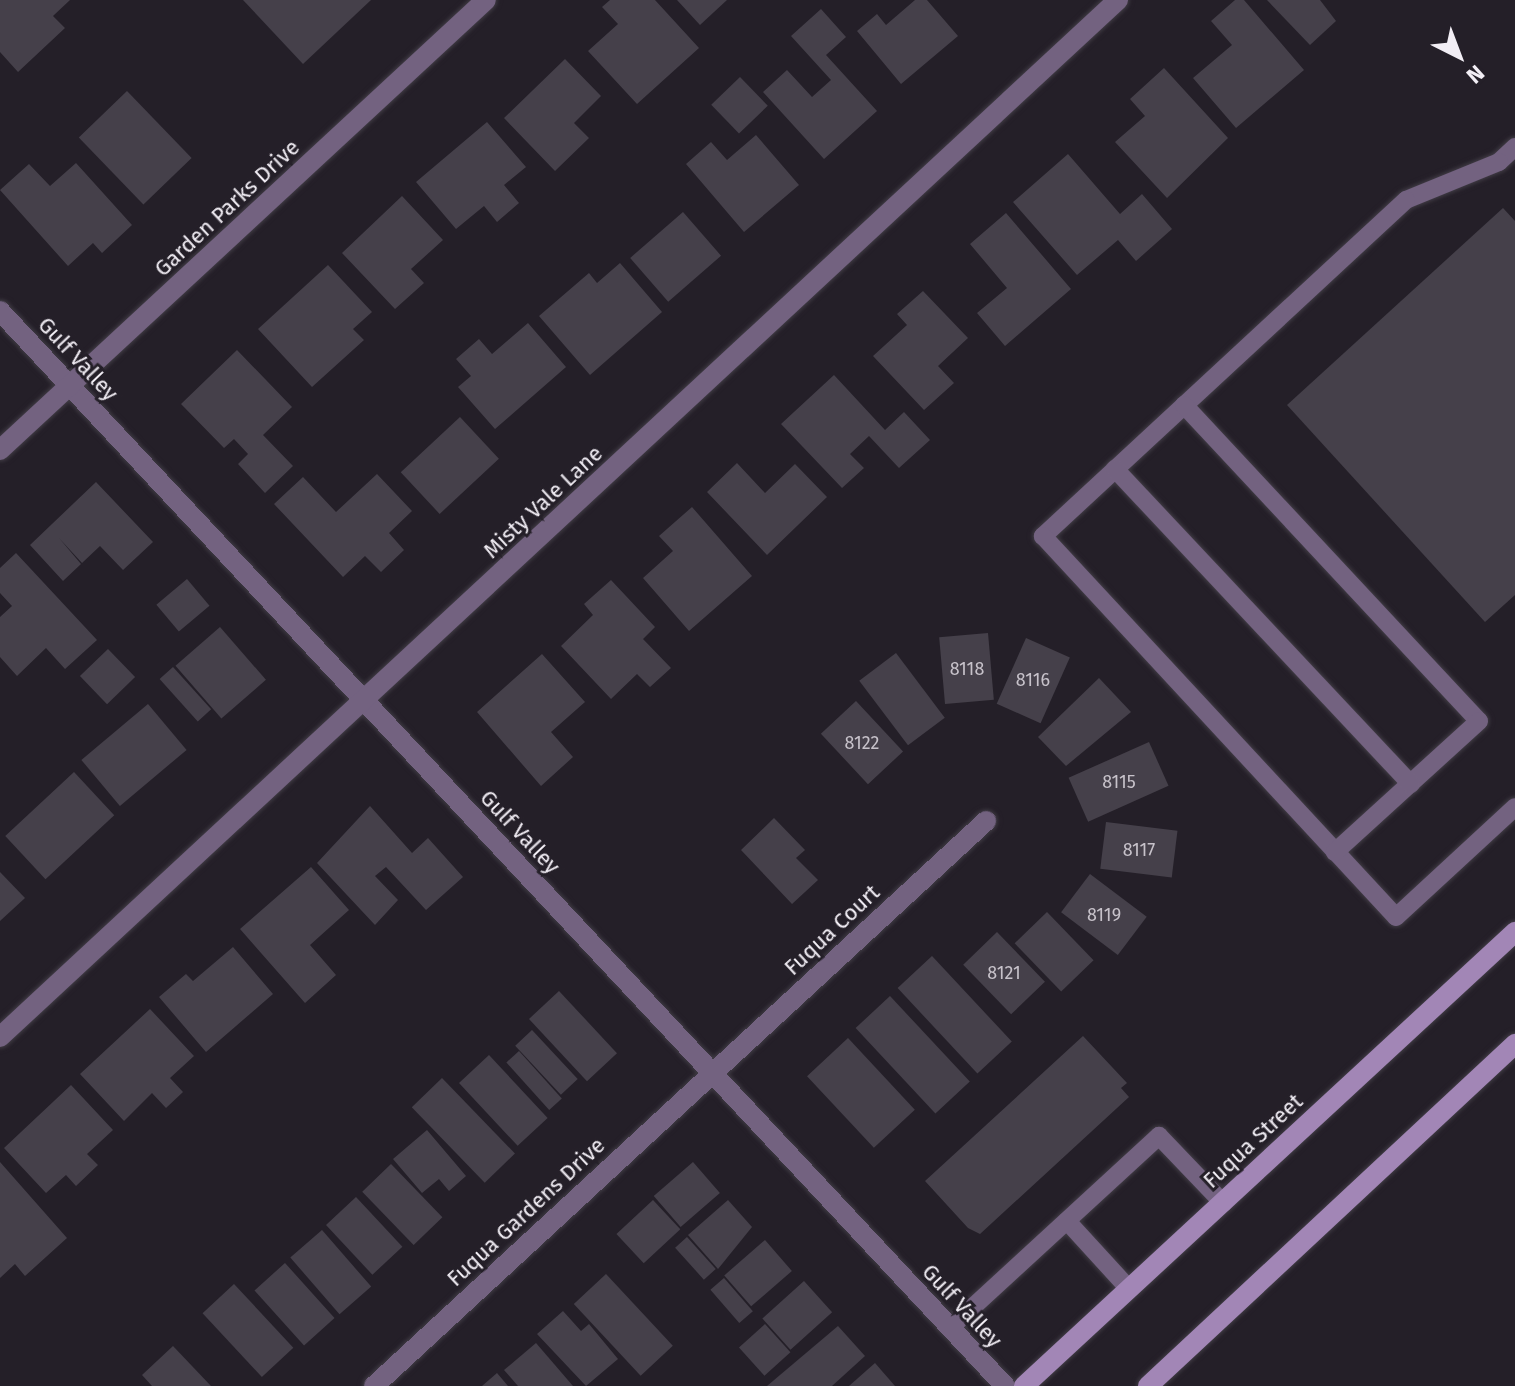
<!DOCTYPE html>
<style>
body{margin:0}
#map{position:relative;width:1515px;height:1386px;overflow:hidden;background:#241f28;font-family:"Fira Sans",sans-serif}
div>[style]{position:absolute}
.building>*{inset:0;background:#45404a;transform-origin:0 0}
.roads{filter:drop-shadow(0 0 2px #413c45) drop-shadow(0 0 2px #413c45)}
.service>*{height:18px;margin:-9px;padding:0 9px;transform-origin:9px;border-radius:9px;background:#736280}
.minor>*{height:20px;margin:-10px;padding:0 10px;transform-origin:10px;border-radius:10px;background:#736280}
.secondary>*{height:20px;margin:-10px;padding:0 10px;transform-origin:10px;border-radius:10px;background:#a286b6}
span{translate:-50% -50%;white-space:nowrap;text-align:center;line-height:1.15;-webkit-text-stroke:6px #241f28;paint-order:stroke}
.number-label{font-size:18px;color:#c7c2ca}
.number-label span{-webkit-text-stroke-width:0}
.street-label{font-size:22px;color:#f2eef5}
.north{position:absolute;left:1419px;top:16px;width:80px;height:80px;-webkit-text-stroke:6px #241f28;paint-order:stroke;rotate:138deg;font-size:22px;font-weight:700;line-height:32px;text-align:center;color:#f2eef5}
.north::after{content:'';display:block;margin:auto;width:28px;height:36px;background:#f2eef5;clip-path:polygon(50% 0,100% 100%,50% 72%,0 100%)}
</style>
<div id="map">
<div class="building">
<i style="clip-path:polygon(0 0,70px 0,53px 16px,65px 28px,18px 72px,0 52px)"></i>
<i style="clip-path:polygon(243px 0,371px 0,303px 64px)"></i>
<i style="clip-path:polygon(610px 0,655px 0,699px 48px,637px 104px,588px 51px,618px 24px,602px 7px)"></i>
<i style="clip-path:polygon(677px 0,727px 0,700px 25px)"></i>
<i style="clip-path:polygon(915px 0,927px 0,958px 36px,901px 84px,857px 31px,877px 14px,886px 25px)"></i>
<i style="clip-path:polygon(1235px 0,1244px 0,1304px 70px,1236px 128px,1193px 78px,1232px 45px,1211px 21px)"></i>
<i style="clip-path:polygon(1267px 0,1320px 0,1336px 21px,1310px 45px)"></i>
<i style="clip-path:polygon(821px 9px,846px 37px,826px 55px,877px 111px,824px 159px,763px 92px,787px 70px,812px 97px,831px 80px,791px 36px)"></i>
<i style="clip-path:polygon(565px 59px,601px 96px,574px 123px,589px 138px,555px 171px,504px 118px)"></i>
<i style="clip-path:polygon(1164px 68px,1228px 138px,1167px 198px,1115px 142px,1145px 116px,1130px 99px)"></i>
<i style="left:740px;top:77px;width:40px;height:40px;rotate:46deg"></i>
<i style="left:127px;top:91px;width:93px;height:67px;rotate:46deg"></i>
<i style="clip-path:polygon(487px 122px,526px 167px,504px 185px,519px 203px,497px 222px,484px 206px,456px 229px,416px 182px)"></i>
<i style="clip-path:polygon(756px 135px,799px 185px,744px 232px,686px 164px,711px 142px,727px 160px)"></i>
<i style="clip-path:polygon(1068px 154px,1120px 214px,1142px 194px,1172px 229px,1136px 261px,1118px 240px,1077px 275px,1013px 202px)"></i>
<i style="clip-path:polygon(76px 163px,132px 225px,102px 253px,93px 243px,68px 266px,0 190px,29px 164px,50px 186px)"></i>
<i style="clip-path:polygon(402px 196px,443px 240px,411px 269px,424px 283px,395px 309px,342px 253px)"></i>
<i style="clip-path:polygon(1503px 208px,1515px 221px,1515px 595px,1485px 622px,1287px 405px)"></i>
<i style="left:683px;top:212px;width:58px;height:70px;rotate:49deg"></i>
<i style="clip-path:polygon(1006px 213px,1071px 289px,1005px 346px,977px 313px,1007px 288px,970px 244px)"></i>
<i style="clip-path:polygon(620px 263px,662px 312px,590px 375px,539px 316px,589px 273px,597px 283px)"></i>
<i style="clip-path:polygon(328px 265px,372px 312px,353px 329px,364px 340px,312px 387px,258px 329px)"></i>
<i style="clip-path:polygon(923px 291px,968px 338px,938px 366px,954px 383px,924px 410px,873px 356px,907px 325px,897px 314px)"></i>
<i style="clip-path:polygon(528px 323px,566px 367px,495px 429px,458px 387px,471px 376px,456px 359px,479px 339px,492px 354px)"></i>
<i style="clip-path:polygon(237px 350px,292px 407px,263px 435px,293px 466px,265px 493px,238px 464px,248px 454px,234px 439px,224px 448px,181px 404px)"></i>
<i style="clip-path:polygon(834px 375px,885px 430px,904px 412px,930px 440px,899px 468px,869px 436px,850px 454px,864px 468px,842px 488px,781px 424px)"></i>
<i style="left:460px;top:417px;width:57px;height:81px;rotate:47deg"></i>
<i style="clip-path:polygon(737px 463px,765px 493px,795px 464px,827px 497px,767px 555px,707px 492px)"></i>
<i style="clip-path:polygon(377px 474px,412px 511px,389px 533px,404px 550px,381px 572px,365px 556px,343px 577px,274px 504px,303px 477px,336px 512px)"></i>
<i style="clip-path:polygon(96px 482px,153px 542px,123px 570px,100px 546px,82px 563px,59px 538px,81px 564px,63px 581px,30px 545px)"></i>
<i style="clip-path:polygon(692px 507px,752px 576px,689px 631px,643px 578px,673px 551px,659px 536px)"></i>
<i style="clip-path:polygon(16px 553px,97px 640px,65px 669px,46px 648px,17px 676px,0 657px,0 617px,12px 606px,0 593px,0 568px)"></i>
<i style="left:187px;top:579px;width:35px;height:40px;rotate:50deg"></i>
<i style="clip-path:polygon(611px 580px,655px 627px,643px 639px,671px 668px,650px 687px,637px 674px,611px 699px,561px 646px,593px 615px,584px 604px)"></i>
<i style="left:220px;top:627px;width:70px;height:59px;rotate:49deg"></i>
<i style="left:988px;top:633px;width:67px;height:49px;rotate:85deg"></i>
<i style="left:1026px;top:638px;width:48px;height:72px;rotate:24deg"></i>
<i style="left:108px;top:649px;width:39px;height:39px;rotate:46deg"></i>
<i style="left:896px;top:653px;width:81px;height:46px;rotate:53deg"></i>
<i style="clip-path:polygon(542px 654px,585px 702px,551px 732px,573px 757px,541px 786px,477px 712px)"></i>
<i style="left:173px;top:667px;width:57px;height:18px;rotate:48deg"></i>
<i style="clip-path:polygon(1099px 678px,1131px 712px,1066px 766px,1038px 737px)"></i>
<i style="left:856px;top:701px;width:69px;height:48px;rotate:47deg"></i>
<i style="left:148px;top:704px;width:60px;height:87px;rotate:50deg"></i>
<i style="left:1149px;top:742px;width:48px;height:88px;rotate:66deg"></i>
<i style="left:74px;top:772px;width:59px;height:94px;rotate:47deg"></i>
<i style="clip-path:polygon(370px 806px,412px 853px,428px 838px,463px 877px,426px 910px,386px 867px,375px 876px,398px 900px,375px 925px,317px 863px)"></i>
<i style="clip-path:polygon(774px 818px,805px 850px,796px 858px,818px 880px,792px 904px,741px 850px)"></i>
<i style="left:1106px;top:822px;width:72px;height:47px;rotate:7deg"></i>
<i style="clip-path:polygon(311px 867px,349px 910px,310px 945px,336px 975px,305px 1003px,240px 929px)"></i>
<i style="clip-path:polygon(0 872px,25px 898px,0 921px)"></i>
<i style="left:1090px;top:874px;width:71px;height:48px;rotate:37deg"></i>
<i style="left:1047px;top:912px;width:67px;height:45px;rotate:46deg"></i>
<i style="left:997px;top:932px;width:69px;height:47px;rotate:46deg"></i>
<i style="clip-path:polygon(233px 947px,273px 994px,206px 1052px,159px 997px,186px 974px,193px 981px)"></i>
<i style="left:932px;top:956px;width:117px;height:47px;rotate:47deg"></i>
<i style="left:559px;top:991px;width:85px;height:41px;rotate:47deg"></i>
<i style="left:890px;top:996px;width:117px;height:47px;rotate:47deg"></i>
<i style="clip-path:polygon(150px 1009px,194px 1056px,170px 1078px,183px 1092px,166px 1108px,152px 1093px,124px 1121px,80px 1074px)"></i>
<i style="left:532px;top:1030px;width:67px;height:23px;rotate:47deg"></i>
<i style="clip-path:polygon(1083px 1036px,1127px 1083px,1121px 1088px,1129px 1097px,980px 1234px,968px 1228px,925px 1181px)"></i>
<i style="left:848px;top:1038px;width:98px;height:56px;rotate:47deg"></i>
<i style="left:519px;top:1051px;width:64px;height:17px;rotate:48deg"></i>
<i style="left:489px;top:1055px;width:86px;height:41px;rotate:47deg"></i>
<i style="left:442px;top:1078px;width:105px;height:42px;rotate:46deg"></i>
<i style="clip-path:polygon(71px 1085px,113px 1130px,87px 1154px,98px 1165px,76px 1186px,66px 1175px,46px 1193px,4px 1148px)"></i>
<i style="clip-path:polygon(427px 1130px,466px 1176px,449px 1191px,439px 1179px,422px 1193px,393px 1159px)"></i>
<i style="clip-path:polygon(0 1162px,67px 1238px,25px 1276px,15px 1264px,0 1278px)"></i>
<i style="left:693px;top:1162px;width:41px;height:52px;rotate:49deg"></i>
<i style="left:391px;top:1164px;width:74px;height:40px;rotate:46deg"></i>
<i style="left:356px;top:1197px;width:68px;height:41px;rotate:47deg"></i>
<i style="left:653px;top:1200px;width:40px;height:50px;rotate:47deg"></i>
<i style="clip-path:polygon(728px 1200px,752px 1227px,718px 1269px,688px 1235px)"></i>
<i style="left:322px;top:1230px;width:75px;height:42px;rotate:49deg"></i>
<i style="left:687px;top:1237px;width:43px;height:16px;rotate:48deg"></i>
<i style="left:765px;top:1240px;width:41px;height:54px;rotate:49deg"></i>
<i style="left:285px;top:1263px;width:74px;height:41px;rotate:48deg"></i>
<i style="left:606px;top:1274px;width:98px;height:44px;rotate:47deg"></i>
<i style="left:724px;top:1278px;width:44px;height:18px;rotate:49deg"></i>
<i style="left:804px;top:1281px;width:42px;height:56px;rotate:48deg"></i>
<i style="left:234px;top:1284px;width:87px;height:43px;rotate:47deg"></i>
<i style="clip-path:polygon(563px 1311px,581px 1331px,589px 1324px,618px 1359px,586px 1386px,537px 1334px)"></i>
<i style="left:765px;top:1324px;width:38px;height:35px;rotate:48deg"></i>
<i style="clip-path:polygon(838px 1326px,865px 1356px,832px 1386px,767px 1386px)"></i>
<i style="clip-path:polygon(536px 1343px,573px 1386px,518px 1386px,504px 1370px)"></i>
<i style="clip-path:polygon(173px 1346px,211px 1386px,152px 1386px,142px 1375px)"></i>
<i style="clip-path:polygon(875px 1363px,895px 1386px,849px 1386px)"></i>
<i style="clip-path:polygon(497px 1373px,508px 1386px,482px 1386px)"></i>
</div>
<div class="roads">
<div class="service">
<i style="left:1515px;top:147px;width:22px;rotate:137deg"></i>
<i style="left:1499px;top:162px;width:100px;rotate:157.8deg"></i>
<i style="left:1406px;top:200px;width:495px;rotate:137.2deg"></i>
<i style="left:1043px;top:536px;width:519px;rotate:47.18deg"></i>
<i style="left:1396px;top:917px;width:162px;rotate:-42.7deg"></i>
<i style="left:1184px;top:405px;width:432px;rotate:47deg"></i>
<i style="left:1479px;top:721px;width:195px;rotate:137.7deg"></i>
<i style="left:1115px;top:469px;width:432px;rotate:46.8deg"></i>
<i style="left:1067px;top:1221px;width:92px;rotate:47.6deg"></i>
<i style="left:950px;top:1328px;width:284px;rotate:-42.6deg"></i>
<i style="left:1159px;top:1136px;width:93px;rotate:46.3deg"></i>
</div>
<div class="minor">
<i style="left:0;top:311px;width:1472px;rotate:46.93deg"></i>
<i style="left:0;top:450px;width:662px;rotate:-42.8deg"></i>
<i style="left:0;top:1037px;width:1525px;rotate:-42.85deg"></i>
<i style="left:374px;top:1386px;width:833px;rotate:-42.71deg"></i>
</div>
<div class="secondary">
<i style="left:1024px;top:1386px;width:669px;rotate:-42.76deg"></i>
<i style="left:1148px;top:1386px;width:502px;rotate:-42.98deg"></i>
</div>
</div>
<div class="number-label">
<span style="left:967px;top:669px">8118</span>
<span style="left:1033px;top:680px">8116</span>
<span style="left:862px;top:743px">8122</span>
<span style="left:1119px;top:782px">8115</span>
<span style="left:1139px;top:850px">8117</span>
<span style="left:1104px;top:915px">8119</span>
<span style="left:1004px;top:973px">8121</span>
</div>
<div class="street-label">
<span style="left:227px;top:208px;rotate:-43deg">Garden Parks Drive</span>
<span style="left:78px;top:359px;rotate:47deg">Gulf Valley</span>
<span style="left:543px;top:502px;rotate:-43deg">Misty Vale Lane</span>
<span style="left:520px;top:832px;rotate:47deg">Gulf Valley</span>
<span style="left:832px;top:930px;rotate:-43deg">Fuqua Court</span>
<span style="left:1253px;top:1141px;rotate:-43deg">Fuqua Street</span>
<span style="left:526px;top:1212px;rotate:-43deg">Fuqua Gardens Drive</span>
<span style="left:962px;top:1306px;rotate:47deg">Gulf Valley</span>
</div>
<div class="north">N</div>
</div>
